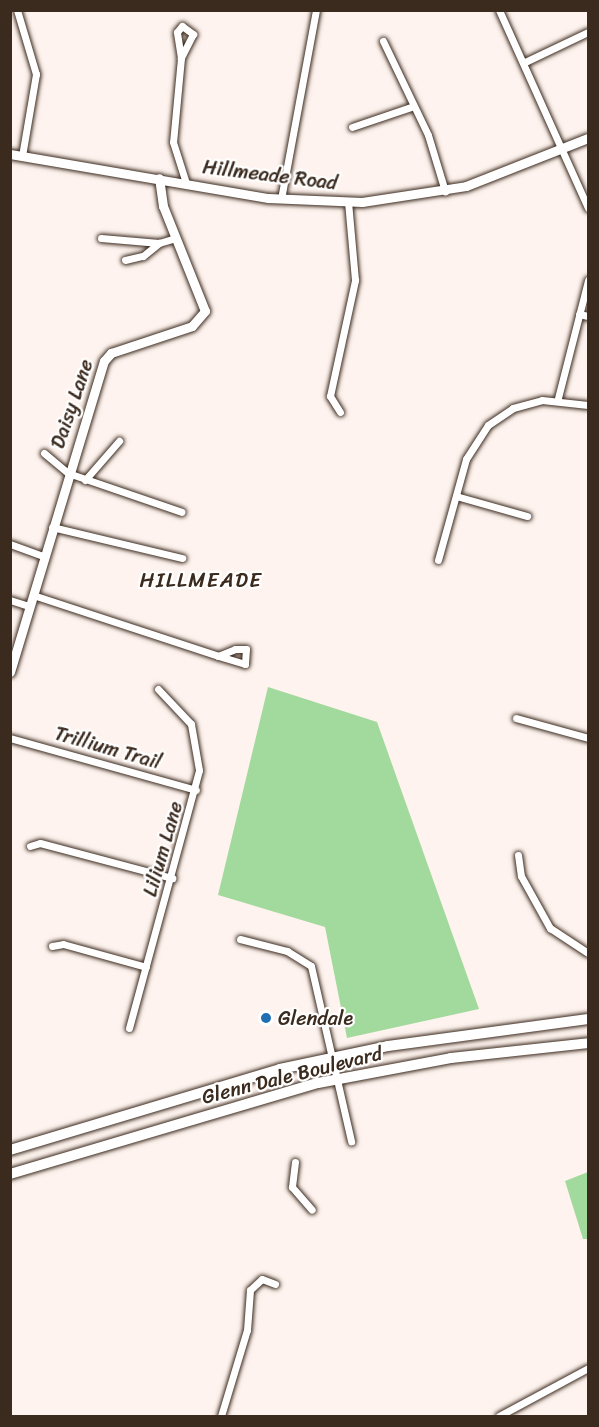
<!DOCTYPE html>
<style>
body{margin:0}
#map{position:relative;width:599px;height:1427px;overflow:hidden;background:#fef3ee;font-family:Sriracha,sans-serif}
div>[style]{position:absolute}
.green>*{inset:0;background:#a2d99c}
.roads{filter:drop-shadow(0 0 2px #3b2a1e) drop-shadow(0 0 2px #3b2a1e)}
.street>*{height:7px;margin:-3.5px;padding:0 3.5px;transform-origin:3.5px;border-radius:3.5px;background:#fff}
.secondary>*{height:9px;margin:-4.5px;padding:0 4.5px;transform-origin:4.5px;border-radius:4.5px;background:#fff}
.primary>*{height:10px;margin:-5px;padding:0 5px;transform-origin:5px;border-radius:5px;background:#fff}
.dots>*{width:16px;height:16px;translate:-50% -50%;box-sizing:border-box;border:3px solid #fff;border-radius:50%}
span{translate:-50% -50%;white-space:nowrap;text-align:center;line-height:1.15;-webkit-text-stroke:4.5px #fff;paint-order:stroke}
.street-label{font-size:20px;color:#3b2a1e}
.poi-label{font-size:20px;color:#3b2a1e}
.left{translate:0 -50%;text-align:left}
.neighbourhood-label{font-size:21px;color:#3b2a1e;letter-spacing:1.5px}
.frame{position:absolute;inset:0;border:12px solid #3b2a1e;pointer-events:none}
</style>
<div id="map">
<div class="green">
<i style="clip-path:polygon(268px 687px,377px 722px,479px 1009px,347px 1038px,325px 927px,218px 895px)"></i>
<i style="clip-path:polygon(588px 1172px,588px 1239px,583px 1239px,565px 1181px)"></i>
</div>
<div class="roads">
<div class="street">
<i style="left:17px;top:10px;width:67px;rotate:73.5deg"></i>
<i style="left:36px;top:74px;width:83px;rotate:99.7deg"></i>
<i style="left:499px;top:10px;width:217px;rotate:65.8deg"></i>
<i style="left:182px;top:26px;width:14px;rotate:36deg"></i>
<i style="left:193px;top:34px;width:27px;rotate:117deg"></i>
<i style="left:181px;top:58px;width:26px;rotate:-99deg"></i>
<i style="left:177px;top:32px;width:8px;rotate:-50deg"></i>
<i style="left:383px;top:41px;width:104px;rotate:64.4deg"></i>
<i style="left:428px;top:135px;width:59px;rotate:73.1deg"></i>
<i style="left:181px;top:58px;width:84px;rotate:95.4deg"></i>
<i style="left:173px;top:142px;width:43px;rotate:72.4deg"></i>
<i style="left:525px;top:62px;width:70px;rotate:-25.5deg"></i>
<i style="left:352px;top:127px;width:65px;rotate:-18.7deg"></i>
<i style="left:281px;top:199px;width:192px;rotate:-79.5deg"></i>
<i style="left:101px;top:238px;width:58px;rotate:4.9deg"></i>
<i style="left:159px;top:243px;width:17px;rotate:-17deg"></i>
<i style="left:125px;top:260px;width:18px;rotate:-13deg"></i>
<i style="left:143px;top:256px;width:21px;rotate:-39deg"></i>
<i style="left:579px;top:314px;width:9px;rotate:13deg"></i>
<i style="left:558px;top:398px;width:122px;rotate:-75.7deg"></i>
<i style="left:340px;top:412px;width:19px;rotate:-122deg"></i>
<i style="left:330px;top:396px;width:119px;rotate:-77.8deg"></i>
<i style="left:355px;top:280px;width:78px;rotate:-95.1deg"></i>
<i style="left:44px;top:453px;width:31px;rotate:40deg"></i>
<i style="left:68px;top:473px;width:120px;rotate:18.9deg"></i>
<i style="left:85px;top:480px;width:52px;rotate:-48.9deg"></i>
<i style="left:456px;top:496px;width:74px;rotate:15.7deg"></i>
<i style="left:52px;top:527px;width:134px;rotate:13.4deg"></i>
<i style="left:10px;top:544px;width:35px;rotate:20deg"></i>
<i style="left:438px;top:560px;width:105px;rotate:-74.5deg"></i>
<i style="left:466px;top:459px;width:40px;rotate:-57.1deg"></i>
<i style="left:488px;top:425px;width:30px;rotate:-34deg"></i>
<i style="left:513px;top:408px;width:30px;rotate:-15deg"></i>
<i style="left:542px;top:400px;width:46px;rotate:6.2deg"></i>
<i style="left:33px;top:595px;width:195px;rotate:18.2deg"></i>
<i style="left:10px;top:600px;width:20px;rotate:18deg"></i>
<i style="left:246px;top:649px;width:15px;rotate:94deg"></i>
<i style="left:245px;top:664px;width:28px;rotate:-163deg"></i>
<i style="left:218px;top:656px;width:18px;rotate:-22deg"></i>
<i style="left:235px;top:649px;width:11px"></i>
<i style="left:516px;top:718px;width:75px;rotate:15.5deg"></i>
<i style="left:10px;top:738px;width:193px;rotate:15.6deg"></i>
<i style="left:30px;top:846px;width:10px;rotate:-17deg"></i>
<i style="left:40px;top:843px;width:137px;rotate:14.9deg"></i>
<i style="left:518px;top:855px;width:21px;rotate:82deg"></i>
<i style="left:521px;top:876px;width:60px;rotate:60.9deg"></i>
<i style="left:550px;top:928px;width:45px;rotate:33.3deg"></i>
<i style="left:240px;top:939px;width:49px;rotate:14.3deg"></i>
<i style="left:287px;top:951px;width:28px;rotate:32deg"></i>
<i style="left:311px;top:966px;width:180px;rotate:77.1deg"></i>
<i style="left:52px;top:946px;width:11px;rotate:-10deg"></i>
<i style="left:63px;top:944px;width:86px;rotate:15.5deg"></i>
<i style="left:129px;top:1028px;width:267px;rotate:-74.8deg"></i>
<i style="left:199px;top:770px;width:47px;rotate:-99.9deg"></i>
<i style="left:191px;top:724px;width:48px;rotate:-133.3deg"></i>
<i style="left:295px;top:1162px;width:25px;rotate:97deg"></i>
<i style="left:292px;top:1187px;width:30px;rotate:49deg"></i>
<i style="left:221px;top:1416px;width:90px;rotate:-73.2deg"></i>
<i style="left:247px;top:1330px;width:40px;rotate:-85.7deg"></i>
<i style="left:250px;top:1290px;width:16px;rotate:-43deg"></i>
<i style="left:262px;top:1279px;width:14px;rotate:21deg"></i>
<i style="left:499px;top:1416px;width:101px;rotate:-28.3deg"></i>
</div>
<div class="secondary">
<i style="left:10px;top:154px;width:262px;rotate:9.7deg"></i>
<i style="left:268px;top:198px;width:94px;rotate:2.4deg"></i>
<i style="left:362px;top:202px;width:105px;rotate:-8.7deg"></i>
<i style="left:466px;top:186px;width:131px;rotate:-21.5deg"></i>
<i style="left:10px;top:672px;width:325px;rotate:-73.2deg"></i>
<i style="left:104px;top:361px;width:11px;rotate:-49deg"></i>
<i style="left:111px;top:353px;width:85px;rotate:-18.4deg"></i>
<i style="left:192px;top:326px;width:20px;rotate:-49deg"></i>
<i style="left:205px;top:311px;width:113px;rotate:-111.8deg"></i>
<i style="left:163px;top:206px;width:28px;rotate:-98deg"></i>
</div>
<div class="primary">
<i style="left:10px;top:1150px;width:282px;rotate:-16.7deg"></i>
<i style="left:280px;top:1069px;width:110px;rotate:-12deg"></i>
<i style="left:388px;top:1046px;width:202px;rotate:-7.7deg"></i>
<i style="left:10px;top:1174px;width:321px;rotate:-16.5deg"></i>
<i style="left:318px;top:1083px;width:135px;rotate:-10.6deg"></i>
<i style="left:451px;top:1058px;width:138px;rotate:-6.2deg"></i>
</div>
</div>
<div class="dots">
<i style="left:266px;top:1018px;background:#1f6fb2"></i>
</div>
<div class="street-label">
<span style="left:270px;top:175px;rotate:7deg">Hillmeade Road</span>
<span style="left:72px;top:404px;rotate:-71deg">Daisy Lane</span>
<span style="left:108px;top:748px;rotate:16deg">Trillium Trail</span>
<span style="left:163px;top:849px;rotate:-74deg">Lilium Lane</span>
<span style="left:292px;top:1075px;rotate:-14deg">Glenn Dale Boulevard</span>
</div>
<div class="poi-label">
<span class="left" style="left:278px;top:1018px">Glendale</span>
</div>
<div class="neighbourhood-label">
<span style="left:201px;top:580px">HILLMEADE</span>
</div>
<div class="frame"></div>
</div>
